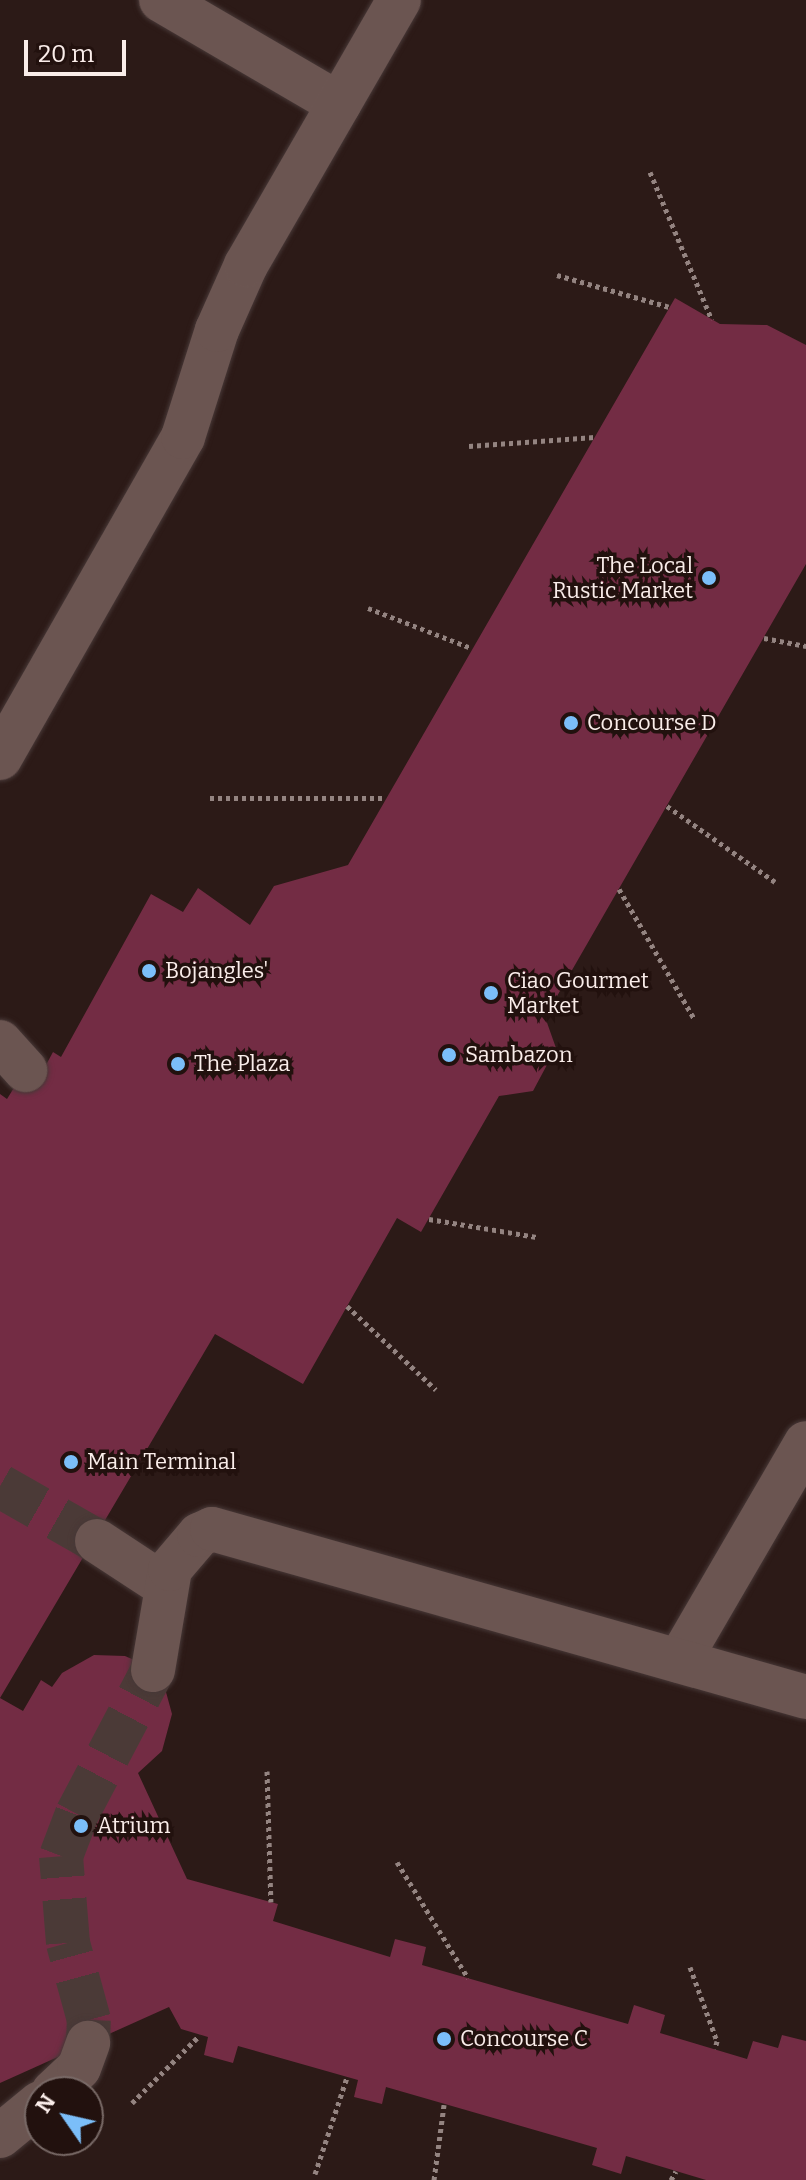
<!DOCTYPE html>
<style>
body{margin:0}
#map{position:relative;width:806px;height:2180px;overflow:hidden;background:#2c1a17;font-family:Bitter,serif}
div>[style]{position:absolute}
.building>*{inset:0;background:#732c44}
.minor-tunnel>*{height:44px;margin-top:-22px;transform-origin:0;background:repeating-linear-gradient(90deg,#4b3a37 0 44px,transparent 0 66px)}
.path>*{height:5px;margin-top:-2.5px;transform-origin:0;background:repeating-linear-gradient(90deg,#948481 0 4px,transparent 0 8px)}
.roads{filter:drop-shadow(0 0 2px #473837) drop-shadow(0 0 2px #473837)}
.minor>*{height:44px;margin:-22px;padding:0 22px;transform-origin:22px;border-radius:22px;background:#6b5551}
.dots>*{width:22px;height:22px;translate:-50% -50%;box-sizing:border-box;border:4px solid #22110e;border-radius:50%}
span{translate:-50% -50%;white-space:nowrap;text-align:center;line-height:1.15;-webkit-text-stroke:7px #22110e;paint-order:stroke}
.poi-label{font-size:22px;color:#faedea}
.right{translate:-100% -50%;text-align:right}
.left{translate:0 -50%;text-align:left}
.north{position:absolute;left:24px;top:2076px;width:80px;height:80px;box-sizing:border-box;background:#22110e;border:2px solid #786966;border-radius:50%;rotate:304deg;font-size:22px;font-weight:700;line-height:32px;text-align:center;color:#faedea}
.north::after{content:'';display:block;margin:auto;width:28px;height:36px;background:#7bbef9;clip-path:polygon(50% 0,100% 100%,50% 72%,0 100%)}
.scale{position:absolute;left:24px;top:40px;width:102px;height:36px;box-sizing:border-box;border:4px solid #faedea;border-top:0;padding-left:10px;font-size:24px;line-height:28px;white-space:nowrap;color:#faedea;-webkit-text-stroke:6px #22110e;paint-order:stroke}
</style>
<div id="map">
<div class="building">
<i style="clip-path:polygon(675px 298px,720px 324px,767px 325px,806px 345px,806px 564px,545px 1017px,556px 1048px,533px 1091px,499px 1096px,421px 1232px,397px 1218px,303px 1384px,215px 1334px,0 1698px,23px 1711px,41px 1680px,52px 1687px,62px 1673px,94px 1655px,125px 1656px,141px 1663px,163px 1681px,172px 1714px,162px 1751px,138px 1773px,187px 1879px,278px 1904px,273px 1921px,390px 1957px,395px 1939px,426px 1947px,422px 1965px,628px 2024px,634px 2005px,665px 2015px,660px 2033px,747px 2059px,753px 2041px,778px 2048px,782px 2035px,806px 2041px,806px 2180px,706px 2180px,626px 2156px,621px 2174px,592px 2165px,597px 2148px,386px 2087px,382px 2104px,354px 2097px,358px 2080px,238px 2046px,233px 2063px,204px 2055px,208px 2037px,181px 2029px,169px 2007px,0 2083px,0 1094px,7px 1099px,25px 1070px,39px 1078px,53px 1052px,61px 1057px,151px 894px,183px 912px,198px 888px,250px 925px,274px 886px,348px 865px)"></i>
</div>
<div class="minor-tunnel">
<i style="left:0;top:1486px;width:112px;rotate:29.6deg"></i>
<i style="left:88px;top:2043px;width:23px;rotate:-88deg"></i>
<i style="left:89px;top:2020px;width:80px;rotate:-105.3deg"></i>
<i style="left:68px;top:1943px;width:87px;rotate:-94.6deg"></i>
<i style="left:61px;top:1856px;width:45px;rotate:-69.1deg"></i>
<i style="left:77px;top:1814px;width:163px;rotate:-62.2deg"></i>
</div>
<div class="path">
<i style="left:650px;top:172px;width:160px;rotate:67.3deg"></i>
<i style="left:557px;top:275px;width:116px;rotate:15.9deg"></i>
<i style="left:469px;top:446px;width:126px;rotate:-4.1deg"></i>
<i style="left:368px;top:608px;width:110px;rotate:21.2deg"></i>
<i style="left:764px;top:638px;width:43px;rotate:10.8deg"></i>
<i style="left:210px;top:798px;width:173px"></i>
<i style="left:667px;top:806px;width:132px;rotate:35.1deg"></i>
<i style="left:619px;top:889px;width:151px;rotate:59.9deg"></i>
<i style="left:429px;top:1219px;width:109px;rotate:9.5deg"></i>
<i style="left:347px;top:1306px;width:122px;rotate:43.3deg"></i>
<i style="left:267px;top:1771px;width:131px;rotate:88.3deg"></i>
<i style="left:397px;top:1862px;width:136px;rotate:58.5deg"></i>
<i style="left:690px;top:1967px;width:79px;rotate:70deg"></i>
<i style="left:717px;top:2041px;width:8px;rotate:104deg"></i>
<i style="left:132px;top:2103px;width:96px;rotate:-45deg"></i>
<i style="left:315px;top:2174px;width:102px;rotate:-71.7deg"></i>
<i style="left:434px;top:2180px;width:76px;rotate:-82.4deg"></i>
<i style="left:671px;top:2180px;width:10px;rotate:-61deg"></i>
</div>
<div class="roads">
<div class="minor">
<i style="left:161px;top:0;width:206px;rotate:30.3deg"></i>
<i style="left:0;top:758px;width:369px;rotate:-60.3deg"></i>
<i style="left:183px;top:437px;width:112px;rotate:-72.4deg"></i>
<i style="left:217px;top:330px;width:71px;rotate:-66deg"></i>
<i style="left:246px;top:265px;width:306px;rotate:-60deg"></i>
<i style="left:0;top:1042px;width:38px;rotate:48deg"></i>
<i style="left:97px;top:1541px;width:80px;rotate:33.3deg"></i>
<i style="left:679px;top:1661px;width:252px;rotate:-59.8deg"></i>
<i style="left:153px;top:1670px;width:102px;rotate:-80.4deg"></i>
<i style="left:170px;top:1569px;width:45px;rotate:-49.5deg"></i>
<i style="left:199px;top:1535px;width:14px;rotate:-25deg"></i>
<i style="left:212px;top:1529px;width:617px;rotate:15.79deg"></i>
<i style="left:53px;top:2092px;width:35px;rotate:-43deg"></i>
<i style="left:79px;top:2068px;width:27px;rotate:-70deg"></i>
<i style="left:0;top:2136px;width:52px;rotate:-39.5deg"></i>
</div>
</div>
<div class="dots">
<i style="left:709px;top:578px;background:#7bbef9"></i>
<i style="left:571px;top:723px;background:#7bbef9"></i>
<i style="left:149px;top:971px;background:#7bbef9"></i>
<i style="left:491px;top:993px;background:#7bbef9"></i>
<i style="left:449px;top:1055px;background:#7bbef9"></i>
<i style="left:178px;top:1064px;background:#7bbef9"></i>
<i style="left:71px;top:1462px;background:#7bbef9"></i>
<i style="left:81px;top:1826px;background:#7bbef9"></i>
<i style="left:444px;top:2039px;background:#7bbef9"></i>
</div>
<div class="poi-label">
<span class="right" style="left:693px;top:578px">The Local<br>Rustic Market</span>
<span class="left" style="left:587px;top:723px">Concourse D</span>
<span class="left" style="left:165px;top:971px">Bojangles'</span>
<span class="left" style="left:507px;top:993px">Ciao Gourmet<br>Market</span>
<span class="left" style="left:465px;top:1055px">Sambazon</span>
<span class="left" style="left:194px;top:1064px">The Plaza</span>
<span class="left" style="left:87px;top:1462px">Main Terminal</span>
<span class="left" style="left:97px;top:1826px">Atrium</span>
<span class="left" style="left:460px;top:2039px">Concourse C</span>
</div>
<div class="north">N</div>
<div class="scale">20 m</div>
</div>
